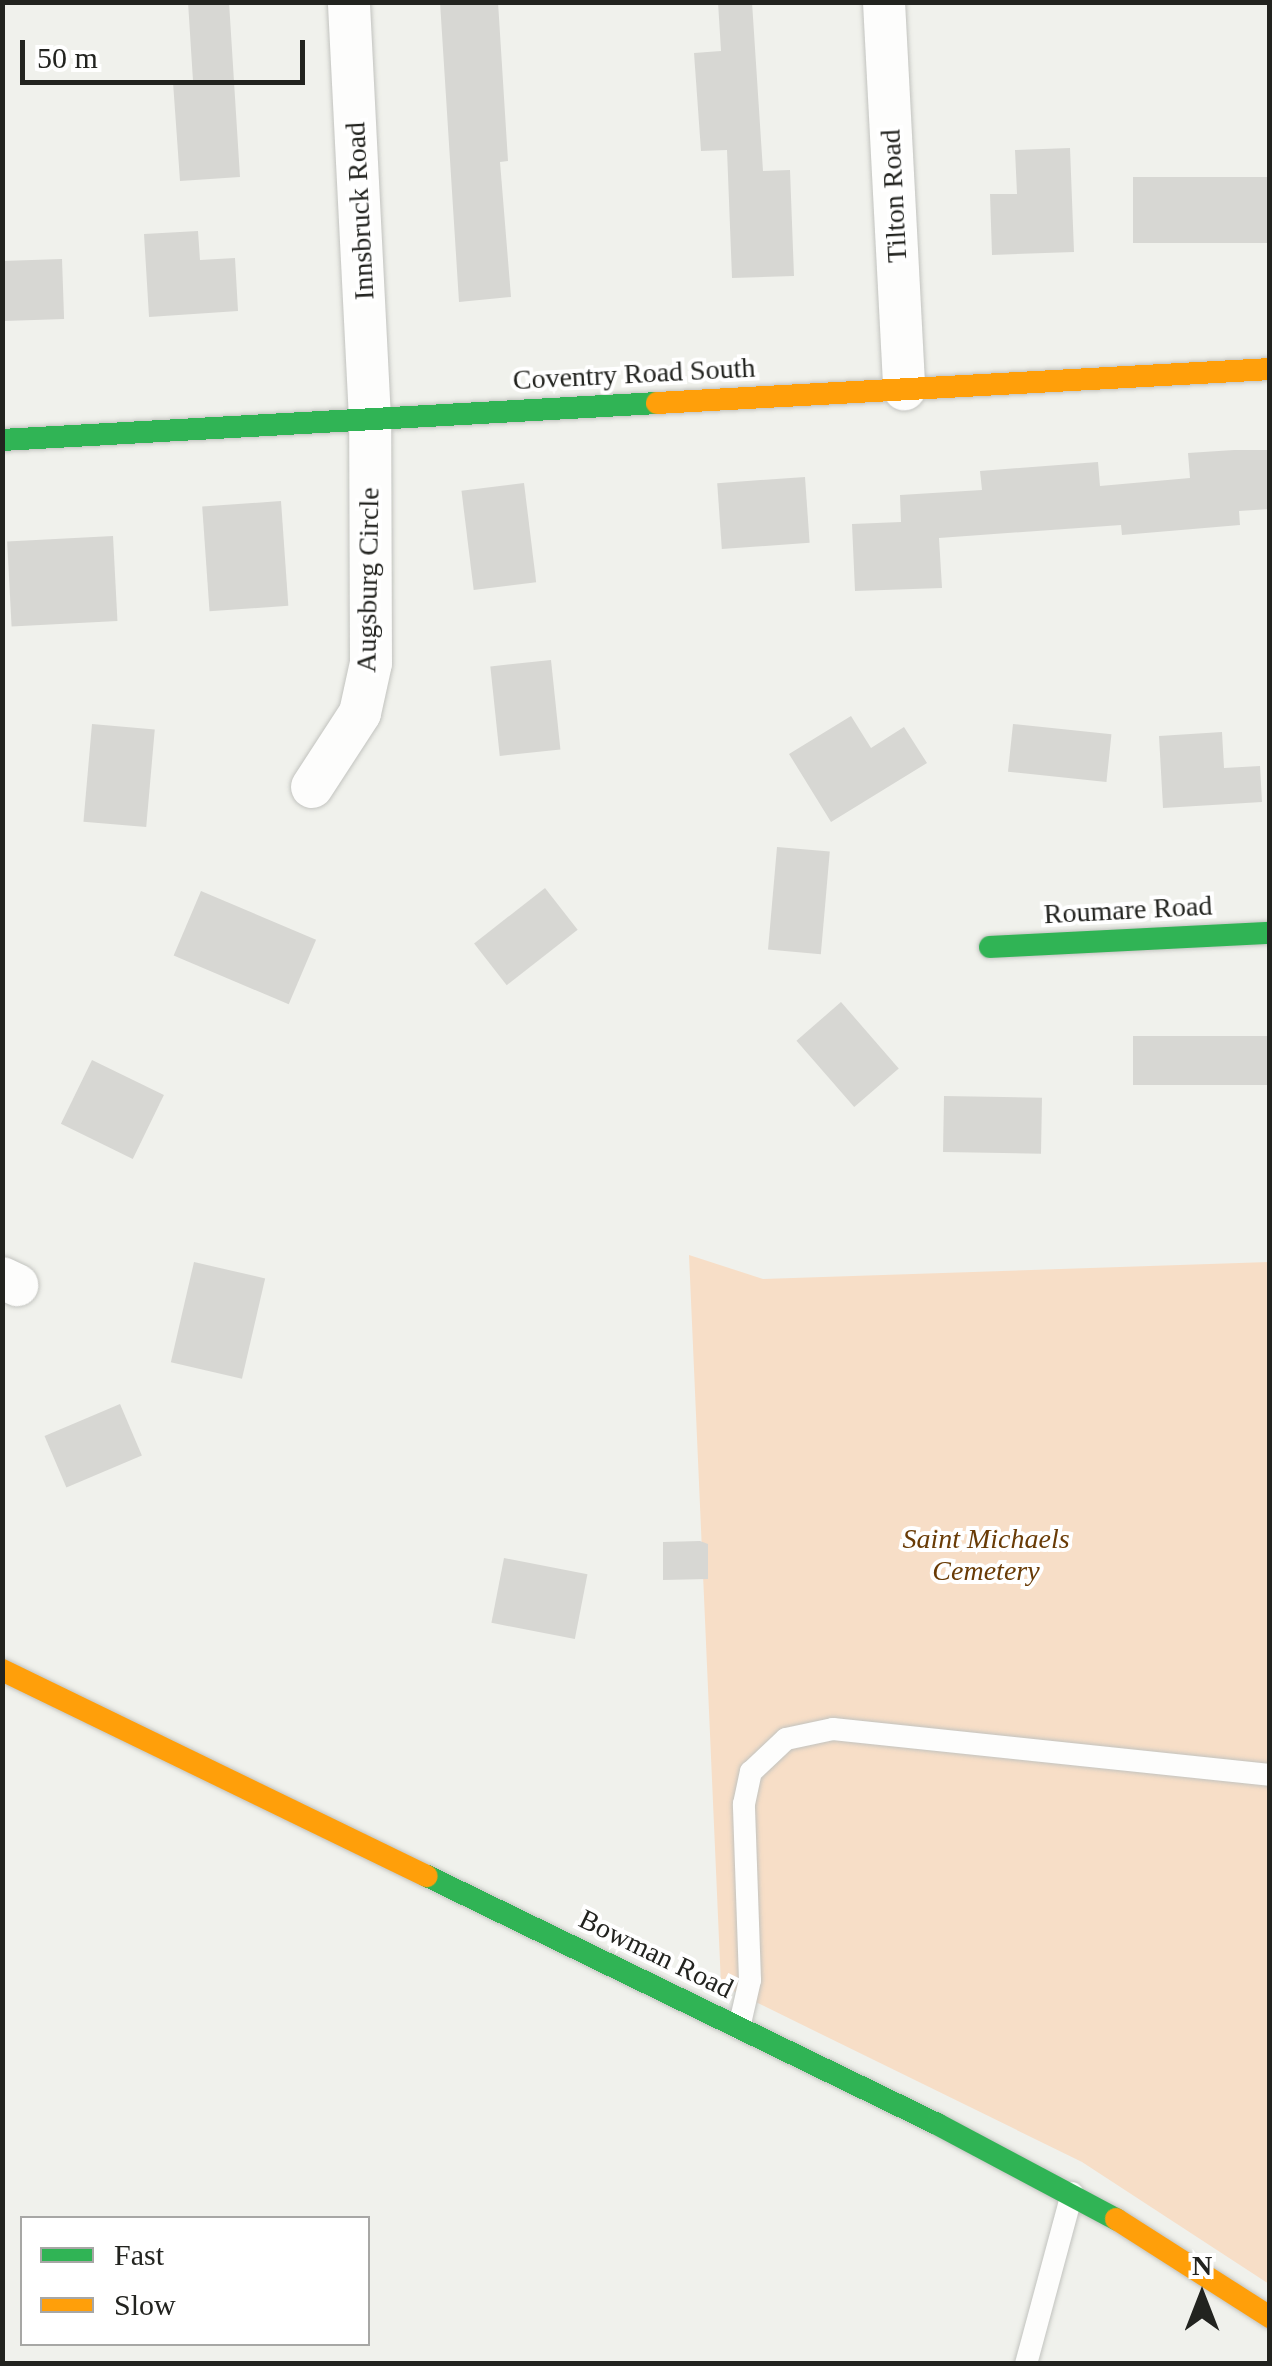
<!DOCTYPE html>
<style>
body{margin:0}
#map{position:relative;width:1272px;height:2366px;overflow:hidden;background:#f0f1ec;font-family:Georgia,serif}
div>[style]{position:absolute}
.green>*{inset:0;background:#f7dec7}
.building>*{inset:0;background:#d7d7d3;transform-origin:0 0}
.roads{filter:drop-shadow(0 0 2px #c2c3bf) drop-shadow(0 0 2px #c2c3bf)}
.lane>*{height:22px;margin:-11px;padding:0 11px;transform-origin:11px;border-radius:11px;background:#fdfdfc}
.street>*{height:42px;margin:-21px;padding:0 21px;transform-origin:21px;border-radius:21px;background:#fdfdfc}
.fast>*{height:22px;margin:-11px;padding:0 11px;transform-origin:11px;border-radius:11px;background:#30b455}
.slow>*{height:22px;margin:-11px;padding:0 11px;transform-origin:11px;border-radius:11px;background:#ff9f0a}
span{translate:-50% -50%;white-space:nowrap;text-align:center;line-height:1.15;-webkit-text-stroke:8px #fff;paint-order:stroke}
.street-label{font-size:28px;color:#22231f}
.park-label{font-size:28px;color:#693b06;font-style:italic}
.frame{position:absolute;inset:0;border:5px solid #22231f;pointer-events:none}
.legend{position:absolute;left:20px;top:2216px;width:350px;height:130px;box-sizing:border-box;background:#fff;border:2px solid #a7a7a5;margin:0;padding:12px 18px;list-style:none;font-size:30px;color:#22231f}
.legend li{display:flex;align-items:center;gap:20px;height:50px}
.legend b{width:50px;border:2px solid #a7a7a5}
.north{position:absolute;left:1152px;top:2246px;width:100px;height:100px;-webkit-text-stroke:8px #fff;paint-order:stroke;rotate:0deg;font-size:28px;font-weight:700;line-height:40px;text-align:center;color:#22231f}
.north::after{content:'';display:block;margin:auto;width:35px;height:45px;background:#22231f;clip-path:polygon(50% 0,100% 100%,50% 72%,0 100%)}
.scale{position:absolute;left:20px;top:40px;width:285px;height:45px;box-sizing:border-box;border:5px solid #22231f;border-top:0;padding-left:12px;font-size:30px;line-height:35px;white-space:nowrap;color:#22231f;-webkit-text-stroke:8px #fff;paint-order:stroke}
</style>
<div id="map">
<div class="green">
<i style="clip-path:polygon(689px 1255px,763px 1279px,1269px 1262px,1269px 2284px,1082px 2162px,721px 1985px)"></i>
</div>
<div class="building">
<i style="clip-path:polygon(188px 2px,229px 2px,240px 177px,180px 181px,173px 82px,193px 81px)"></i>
<i style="clip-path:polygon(440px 2px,498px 2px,508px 161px,500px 162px,511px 297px,459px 302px)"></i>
<i style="clip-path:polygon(718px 2px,752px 2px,763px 171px,790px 170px,794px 276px,732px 278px,727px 150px,701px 151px,694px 53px,721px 51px)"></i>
<i style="clip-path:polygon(1070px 148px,1074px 252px,992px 255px,990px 194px,1017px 194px,1015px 150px)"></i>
<i style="left:1270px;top:177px;width:66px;height:137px;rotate:90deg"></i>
<i style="clip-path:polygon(198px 231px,200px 260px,235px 258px,238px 311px,149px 317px,144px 234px)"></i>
<i style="left:62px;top:259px;width:60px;height:60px;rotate:88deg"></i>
<i style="clip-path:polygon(1234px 450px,1270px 450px,1270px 509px,1239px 511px,1240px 525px,1122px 535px,1121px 525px,939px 538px,942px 588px,855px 591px,852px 524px,901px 522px,900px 495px,982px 490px,980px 471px,1098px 462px,1100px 486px,1190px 478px,1188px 453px)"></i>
<i style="left:805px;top:477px;width:66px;height:88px;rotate:86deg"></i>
<i style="left:524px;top:483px;width:100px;height:63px;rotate:83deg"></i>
<i style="left:281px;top:501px;width:105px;height:79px;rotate:86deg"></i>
<i style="left:113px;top:536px;width:85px;height:106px;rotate:87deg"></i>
<i style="left:551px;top:660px;width:90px;height:61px;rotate:84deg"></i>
<i style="clip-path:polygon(851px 716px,871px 748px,904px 727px,927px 763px,831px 822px,789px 754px)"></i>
<i style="left:92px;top:724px;width:63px;height:98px;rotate:5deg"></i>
<i style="left:1013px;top:724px;width:99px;height:48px;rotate:6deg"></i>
<i style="clip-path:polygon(1222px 732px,1224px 768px,1260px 766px,1262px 802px,1163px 808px,1159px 736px)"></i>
<i style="left:777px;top:847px;width:53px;height:103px;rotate:5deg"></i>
<i style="left:545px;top:888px;width:53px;height:90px;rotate:52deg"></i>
<i style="left:201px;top:891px;width:125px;height:70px;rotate:23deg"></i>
<i style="left:841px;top:1002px;width:88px;height:59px;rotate:49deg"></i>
<i style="left:1270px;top:1036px;width:49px;height:137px;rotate:90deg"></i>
<i style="left:92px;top:1060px;width:80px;height:71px;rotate:26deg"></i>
<i style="left:944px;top:1096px;width:98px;height:56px;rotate:1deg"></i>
<i style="left:194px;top:1262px;width:73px;height:103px;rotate:13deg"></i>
<i style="left:120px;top:1404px;width:56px;height:82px;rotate:67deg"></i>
<i style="clip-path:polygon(700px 1541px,708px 1544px,708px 1579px,663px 1580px,663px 1542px)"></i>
<i style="left:504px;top:1558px;width:85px;height:66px;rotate:11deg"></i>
</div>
<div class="roads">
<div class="lane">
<i style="left:739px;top:2028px;width:49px;rotate:-77.1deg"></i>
<i style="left:750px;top:1980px;width:176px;rotate:-92deg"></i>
<i style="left:744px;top:1804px;width:33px;rotate:-78deg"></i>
<i style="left:751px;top:1772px;width:48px;rotate:-43.3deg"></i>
<i style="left:786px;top:1739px;width:48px;rotate:-12deg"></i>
<i style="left:833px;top:1729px;width:439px;rotate:6deg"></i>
<i style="left:1026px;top:2364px;width:177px;rotate:-74.9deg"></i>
</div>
<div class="street">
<i style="left:884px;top:2px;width:388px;rotate:87deg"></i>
<i style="left:312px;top:787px;width:88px;rotate:-57deg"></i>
<i style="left:360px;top:713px;width:51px;rotate:-77.6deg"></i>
<i style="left:371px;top:663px;width:244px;rotate:-90.2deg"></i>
<i style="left:370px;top:419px;width:418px;rotate:-92.9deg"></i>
<i style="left:2px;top:1278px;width:17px;rotate:25deg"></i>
</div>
<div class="fast">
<i style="left:2px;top:440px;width:656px;rotate:-3.23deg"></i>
<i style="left:990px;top:947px;width:280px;rotate:-2.9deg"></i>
<i style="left:427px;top:1876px;width:567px;rotate:25.93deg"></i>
<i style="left:937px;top:2124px;width:203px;rotate:28deg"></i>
</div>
<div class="slow">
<i style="left:657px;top:403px;width:614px;rotate:-3.17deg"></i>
<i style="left:2px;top:1670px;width:472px;rotate:25.9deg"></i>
<i style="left:1116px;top:2219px;width:183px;rotate:32.5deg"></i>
</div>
</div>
<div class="street-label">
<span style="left:894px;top:196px;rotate:-93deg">Tilton Road</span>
<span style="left:360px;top:211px;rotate:-93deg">Innsbruck Road</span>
<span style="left:634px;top:374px;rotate:-3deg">Coventry Road South</span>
<span style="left:368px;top:580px;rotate:-89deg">Augsburg Circle</span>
<span style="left:1128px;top:910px;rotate:-3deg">Roumare Road</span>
<span style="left:656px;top:1954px;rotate:26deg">Bowman Road</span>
</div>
<div class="park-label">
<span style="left:986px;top:1555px">Saint Michaels<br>Cemetery</span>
</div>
<div class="frame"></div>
<ul class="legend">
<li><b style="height:12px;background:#30b455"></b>Fast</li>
<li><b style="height:12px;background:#ff9f0a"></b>Slow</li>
</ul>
<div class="north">N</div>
<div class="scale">50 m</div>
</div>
